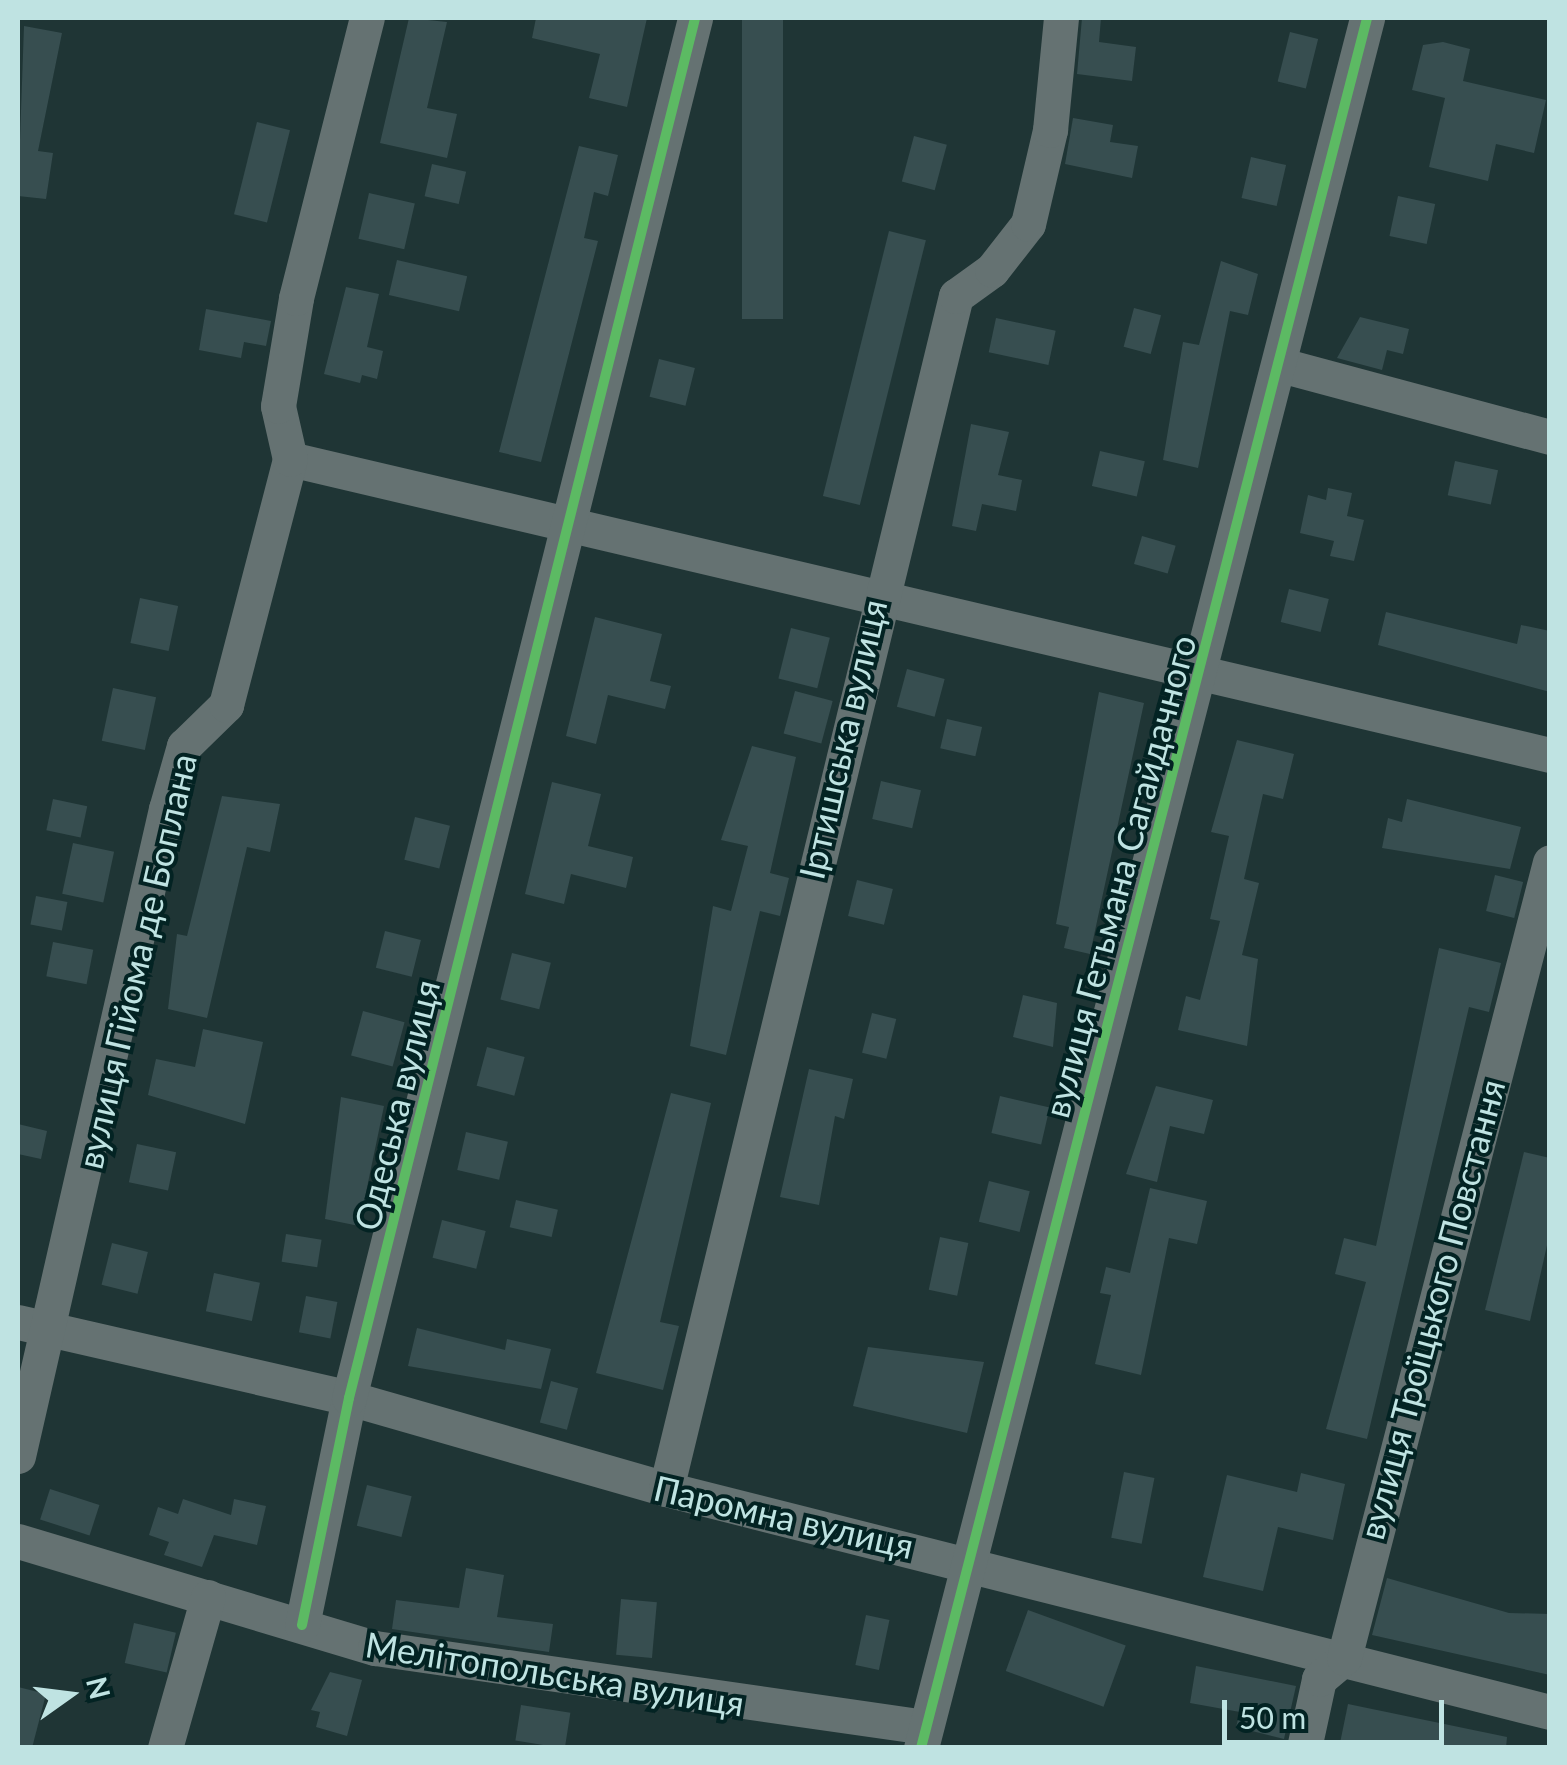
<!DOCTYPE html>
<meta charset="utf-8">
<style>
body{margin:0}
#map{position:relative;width:1567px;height:1765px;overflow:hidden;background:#1f3535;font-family:Lato,sans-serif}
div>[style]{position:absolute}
.building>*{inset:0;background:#374e50;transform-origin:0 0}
.minor>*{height:35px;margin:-17.5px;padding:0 17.5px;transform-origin:17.5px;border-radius:17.5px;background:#657272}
.cycleway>*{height:10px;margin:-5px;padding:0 5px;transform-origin:5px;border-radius:5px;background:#5cba63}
span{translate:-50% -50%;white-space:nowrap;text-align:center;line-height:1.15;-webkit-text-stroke:8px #032323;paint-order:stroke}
.street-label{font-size:35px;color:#bfe3e2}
.frame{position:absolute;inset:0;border:20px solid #bfe3e2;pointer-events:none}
.north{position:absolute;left:20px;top:1645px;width:100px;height:100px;-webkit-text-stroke:8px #032323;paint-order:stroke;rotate:76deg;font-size:28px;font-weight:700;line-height:40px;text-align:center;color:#bfe3e2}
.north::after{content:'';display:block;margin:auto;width:35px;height:45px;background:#bfe3e2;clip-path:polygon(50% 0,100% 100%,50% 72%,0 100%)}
.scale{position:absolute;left:1222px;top:1700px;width:222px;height:45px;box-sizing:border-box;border:5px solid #bfe3e2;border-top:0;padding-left:12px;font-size:30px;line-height:35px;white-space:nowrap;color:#bfe3e2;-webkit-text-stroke:8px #032323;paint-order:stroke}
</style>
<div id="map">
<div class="building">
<i style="clip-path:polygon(409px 18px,447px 22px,427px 108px,457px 114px,447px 158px,380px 143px)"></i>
<i style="clip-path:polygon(536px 18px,647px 18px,627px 107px,589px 98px,600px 54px,532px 38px)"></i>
<i style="left:742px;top:18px;width:41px;height:301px"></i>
<i style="clip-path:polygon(1082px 18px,1101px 18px,1099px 42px,1136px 47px,1132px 81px,1077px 74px)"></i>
<i style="clip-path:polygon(24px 26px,62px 33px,38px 151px,53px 153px,46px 199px,18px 196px)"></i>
<i style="left:1290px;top:32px;width:29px;height:51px;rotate:14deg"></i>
<i style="clip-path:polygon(1443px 42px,1470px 49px,1463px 81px,1546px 100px,1534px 153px,1496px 144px,1488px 181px,1429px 167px,1445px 98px,1412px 90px,1423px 45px)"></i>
<i style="clip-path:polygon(1073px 118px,1113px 125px,1110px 142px,1138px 146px,1132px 178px,1065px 164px)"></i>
<i style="left:257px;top:122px;width:34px;height:95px;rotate:14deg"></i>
<i style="left:914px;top:136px;width:34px;height:47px;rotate:15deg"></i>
<i style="clip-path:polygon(579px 146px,618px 155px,608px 196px,594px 192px,584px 238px,598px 241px,541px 462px,499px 452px)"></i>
<i style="left:1251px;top:157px;width:36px;height:42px;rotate:13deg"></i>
<i style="left:432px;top:164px;width:35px;height:33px;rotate:13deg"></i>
<i style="left:369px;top:193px;width:47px;height:47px;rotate:13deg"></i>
<i style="left:1398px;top:196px;width:38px;height:41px;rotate:12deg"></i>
<i style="left:889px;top:231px;width:38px;height:273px;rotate:14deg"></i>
<i style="left:397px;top:260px;width:72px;height:36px;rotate:13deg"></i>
<i style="clip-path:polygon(1221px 261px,1258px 274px,1248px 315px,1230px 311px,1198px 468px,1163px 460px,1183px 342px,1199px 345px)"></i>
<i style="clip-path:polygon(346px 287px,379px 294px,367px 347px,383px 351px,377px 379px,362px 375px,360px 383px,324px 374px)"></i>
<i style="left:1134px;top:308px;width:28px;height:40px;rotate:15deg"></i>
<i style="clip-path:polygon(206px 309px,271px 321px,266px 346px,244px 342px,241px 358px,199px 350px)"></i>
<i style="clip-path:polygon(1360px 317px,1409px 329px,1403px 354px,1387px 350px,1382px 370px,1337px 358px)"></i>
<i style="left:996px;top:318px;width:61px;height:35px;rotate:12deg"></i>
<i style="left:659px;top:359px;width:37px;height:39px;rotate:14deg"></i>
<i style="clip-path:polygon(971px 424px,1009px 432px,998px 475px,1022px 480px,1016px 511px,982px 504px,976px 531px,952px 526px)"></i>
<i style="left:1100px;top:451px;width:46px;height:36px;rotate:13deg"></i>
<i style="left:1455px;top:461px;width:44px;height:35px;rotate:12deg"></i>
<i style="clip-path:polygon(1328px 488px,1352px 493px,1347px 516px,1364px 520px,1354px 561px,1330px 556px,1334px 541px,1300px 533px,1308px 495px,1326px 500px)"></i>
<i style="left:1142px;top:536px;width:35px;height:29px;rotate:16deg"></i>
<i style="left:1289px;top:589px;width:41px;height:34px;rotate:14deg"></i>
<i style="left:140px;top:598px;width:39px;height:46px;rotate:12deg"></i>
<i style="clip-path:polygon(1386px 612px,1517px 644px,1521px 625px,1550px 631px,1550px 692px,1378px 645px)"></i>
<i style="clip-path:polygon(595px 617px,662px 634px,650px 681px,671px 686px,665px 709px,608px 695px,596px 744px,566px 736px)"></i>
<i style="left:791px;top:628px;width:40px;height:52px;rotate:14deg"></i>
<i style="left:907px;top:669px;width:39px;height:39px;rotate:15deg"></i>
<i style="left:113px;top:688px;width:44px;height:54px;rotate:12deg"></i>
<i style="left:795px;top:691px;width:39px;height:44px;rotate:15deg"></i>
<i style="clip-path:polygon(1099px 692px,1144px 703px,1090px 954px,1064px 948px,1069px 927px,1056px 924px)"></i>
<i style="left:947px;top:719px;width:36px;height:30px;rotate:13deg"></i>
<i style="clip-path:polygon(1237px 740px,1294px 754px,1283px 799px,1263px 794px,1244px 879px,1259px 883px,1242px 955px,1258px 959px,1247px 1046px,1178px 1030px,1186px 996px,1200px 1000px,1220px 921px,1210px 919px,1229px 836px,1211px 832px)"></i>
<i style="clip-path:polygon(752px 746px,796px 757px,770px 873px,789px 878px,780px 916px,760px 911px,726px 1055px,690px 1046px,713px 906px,731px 911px,748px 846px,721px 840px)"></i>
<i style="left:881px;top:781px;width:41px;height:39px;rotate:13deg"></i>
<i style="clip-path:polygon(552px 782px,601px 794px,588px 846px,633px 857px,626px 888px,571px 874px,564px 904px,525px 894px)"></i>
<i style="clip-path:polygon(222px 796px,280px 804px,270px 852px,247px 847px,207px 1018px,168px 1009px,177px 934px,187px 936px)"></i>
<i style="left:53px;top:799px;width:35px;height:32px;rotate:12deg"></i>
<i style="clip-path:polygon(1407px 799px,1521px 827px,1510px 869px,1382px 848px,1388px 818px,1402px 822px)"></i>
<i style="left:415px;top:817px;width:36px;height:44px;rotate:14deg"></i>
<i style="left:73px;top:843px;width:42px;height:52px;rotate:12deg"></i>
<i style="left:1495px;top:875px;width:29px;height:37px;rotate:14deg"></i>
<i style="left:857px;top:880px;width:37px;height:37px;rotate:14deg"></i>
<i style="left:36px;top:896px;width:32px;height:29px;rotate:11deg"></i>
<i style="left:385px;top:931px;width:37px;height:38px;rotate:14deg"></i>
<i style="left:53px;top:942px;width:41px;height:35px;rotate:11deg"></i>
<i style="clip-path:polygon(1439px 948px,1501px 963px,1489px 1012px,1469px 1007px,1367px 1439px,1326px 1429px,1366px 1282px,1335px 1274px,1344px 1238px,1376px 1246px)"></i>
<i style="left:512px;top:953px;width:40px;height:48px;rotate:14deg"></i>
<i style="clip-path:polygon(1023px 995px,1057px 1003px,1053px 1047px,1013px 1037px)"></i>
<i style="left:363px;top:1011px;width:43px;height:46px;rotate:15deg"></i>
<i style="left:872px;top:1013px;width:25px;height:41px;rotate:14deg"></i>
<i style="clip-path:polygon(203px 1029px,263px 1042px,245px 1124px,148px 1095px,156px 1059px,195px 1067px)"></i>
<i style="left:487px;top:1047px;width:39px;height:40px;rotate:15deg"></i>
<i style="clip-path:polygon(809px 1069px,853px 1079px,844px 1119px,835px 1116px,819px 1205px,780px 1197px)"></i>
<i style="clip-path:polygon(1156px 1086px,1213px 1100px,1204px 1134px,1170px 1126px,1157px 1182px,1126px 1174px)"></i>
<i style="clip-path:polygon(671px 1093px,711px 1103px,660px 1322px,679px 1326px,663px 1390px,596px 1373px)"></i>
<i style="left:1000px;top:1096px;width:51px;height:38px;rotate:13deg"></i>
<i style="clip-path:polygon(341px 1097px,384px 1106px,359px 1226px,325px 1219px)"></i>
<i style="clip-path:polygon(18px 1124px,47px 1131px,41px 1159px,18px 1154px)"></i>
<i style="left:466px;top:1132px;width:43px;height:39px;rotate:13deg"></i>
<i style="left:137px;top:1144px;width:40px;height:39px;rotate:12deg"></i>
<i style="clip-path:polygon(1524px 1152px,1550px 1158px,1550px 1232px,1530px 1321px,1485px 1310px)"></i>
<i style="left:989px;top:1181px;width:42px;height:42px;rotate:14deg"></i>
<i style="clip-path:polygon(1150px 1188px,1207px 1201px,1197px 1244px,1169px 1238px,1141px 1375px,1095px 1364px,1111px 1295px,1100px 1293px,1106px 1267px,1130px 1273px)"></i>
<i style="left:516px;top:1200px;width:43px;height:28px;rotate:13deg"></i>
<i style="left:442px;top:1220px;width:45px;height:39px;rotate:14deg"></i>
<i style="left:286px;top:1234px;width:36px;height:28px;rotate:9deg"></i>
<i style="left:940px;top:1237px;width:29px;height:54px;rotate:12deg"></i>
<i style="left:112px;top:1243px;width:37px;height:43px;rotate:14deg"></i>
<i style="left:214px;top:1273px;width:47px;height:39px;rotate:12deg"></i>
<i style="left:306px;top:1296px;width:32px;height:37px;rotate:11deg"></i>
<i style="clip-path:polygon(417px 1328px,505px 1350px,507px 1339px,551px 1349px,541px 1389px,408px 1366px)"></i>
<i style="clip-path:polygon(868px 1347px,984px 1362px,967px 1433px,853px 1406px)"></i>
<i style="left:551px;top:1381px;width:28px;height:43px;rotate:15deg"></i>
<i style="left:1124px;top:1472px;width:31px;height:67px;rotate:11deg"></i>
<i style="clip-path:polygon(1301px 1473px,1345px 1484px,1333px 1540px,1278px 1527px,1263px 1591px,1203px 1577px,1227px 1475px,1297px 1492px)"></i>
<i style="left:367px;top:1485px;width:46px;height:42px;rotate:14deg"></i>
<i style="left:50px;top:1489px;width:52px;height:32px;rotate:18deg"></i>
<i style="clip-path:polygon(183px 1499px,231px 1515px,234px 1499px,266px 1506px,257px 1545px,214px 1535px,202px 1567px,164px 1555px,169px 1542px,149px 1535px,158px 1507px,178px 1514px)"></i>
<i style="clip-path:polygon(466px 1568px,504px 1575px,497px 1617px,553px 1624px,549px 1652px,392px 1629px,396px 1600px,459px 1608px)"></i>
<i style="clip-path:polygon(1387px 1578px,1509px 1613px,1550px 1614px,1550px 1675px,1372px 1635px)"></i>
<i style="left:621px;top:1599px;width:36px;height:56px;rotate:5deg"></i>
<i style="left:1028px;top:1610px;width:104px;height:65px;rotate:20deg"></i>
<i style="left:866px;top:1615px;width:24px;height:51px;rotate:12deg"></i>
<i style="left:134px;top:1623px;width:43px;height:41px;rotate:13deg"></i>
<i style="clip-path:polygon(1196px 1666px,1296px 1686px,1284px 1739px,1236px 1727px,1240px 1712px,1190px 1703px)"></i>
<i style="clip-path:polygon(330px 1672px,362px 1680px,347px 1736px,316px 1727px,320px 1712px,311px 1710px)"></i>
<i style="clip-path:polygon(18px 1687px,46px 1694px,32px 1748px,18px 1748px)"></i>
<i style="clip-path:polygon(1348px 1704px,1507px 1737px,1506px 1748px,1339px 1748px)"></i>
<i style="left:521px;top:1705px;width:50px;height:36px;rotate:9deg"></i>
</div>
<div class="minor">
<i style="left:1281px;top:365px;width:278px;rotate:15deg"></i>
<i style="left:290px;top:459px;width:1294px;rotate:13.22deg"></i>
<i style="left:18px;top:1322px;width:340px;rotate:12.9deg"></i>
<i style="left:349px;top:1398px;width:330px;rotate:16deg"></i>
<i style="left:666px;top:1489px;width:912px;rotate:14.16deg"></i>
<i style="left:18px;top:1456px;width:664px;rotate:-77.12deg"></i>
<i style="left:166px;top:809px;width:66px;rotate:-74.1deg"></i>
<i style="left:184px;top:746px;width:59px;rotate:-44.3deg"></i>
<i style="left:226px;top:705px;width:254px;rotate:-75.4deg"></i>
<i style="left:290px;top:459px;width:54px;rotate:-102.8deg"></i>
<i style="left:278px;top:406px;width:109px;rotate:-80.5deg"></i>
<i style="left:296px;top:298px;width:289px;rotate:-75.8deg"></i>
<i style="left:666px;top:1489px;width:1228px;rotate:-76.34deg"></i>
<i style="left:956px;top:296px;width:44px;rotate:-35.8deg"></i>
<i style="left:992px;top:270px;width:58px;rotate:-52deg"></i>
<i style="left:1028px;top:224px;width:97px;rotate:-76.8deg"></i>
<i style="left:1050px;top:130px;width:113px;rotate:-84.4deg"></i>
<i style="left:18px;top:1541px;width:373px;rotate:16.7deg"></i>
<i style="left:375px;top:1648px;width:556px;rotate:8.17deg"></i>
<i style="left:302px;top:1625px;width:232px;rotate:-78.3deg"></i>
<i style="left:349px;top:1398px;width:1423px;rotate:-75.92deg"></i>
<i style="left:165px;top:1748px;width:157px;rotate:-74.1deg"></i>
<i style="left:921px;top:1748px;width:1787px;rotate:-75.54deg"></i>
<i style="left:1304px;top:1748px;width:71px;rotate:-77.7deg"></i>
<i style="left:1319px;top:1679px;width:33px;rotate:-40deg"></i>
<i style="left:1344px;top:1658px;width:822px;rotate:-75.49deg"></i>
</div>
<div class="cycleway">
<i style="left:302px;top:1625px;width:232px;rotate:-78.3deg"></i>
<i style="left:349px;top:1398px;width:1423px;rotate:-75.92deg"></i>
<i style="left:921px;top:1748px;width:1787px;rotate:-75.54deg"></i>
</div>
<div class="street-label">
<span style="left:842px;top:739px;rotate:-77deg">Іртишська вулиця</span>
<span style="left:1119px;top:876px;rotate:-75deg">вулиця Гетьмана Сагайдачного</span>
<span style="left:136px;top:961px;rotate:-77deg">вулиця Гійома де Боплана</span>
<span style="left:396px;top:1105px;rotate:-76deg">Одеська вулиця</span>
<span style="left:1431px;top:1309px;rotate:-75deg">вулиця Троїцького Повстання</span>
<span style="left:784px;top:1516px;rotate:13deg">Паромна вулиця</span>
<span style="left:555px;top:1673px;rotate:9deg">Мелітопольська вулиця</span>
</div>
<div class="frame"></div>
<div class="north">N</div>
<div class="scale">50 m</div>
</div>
